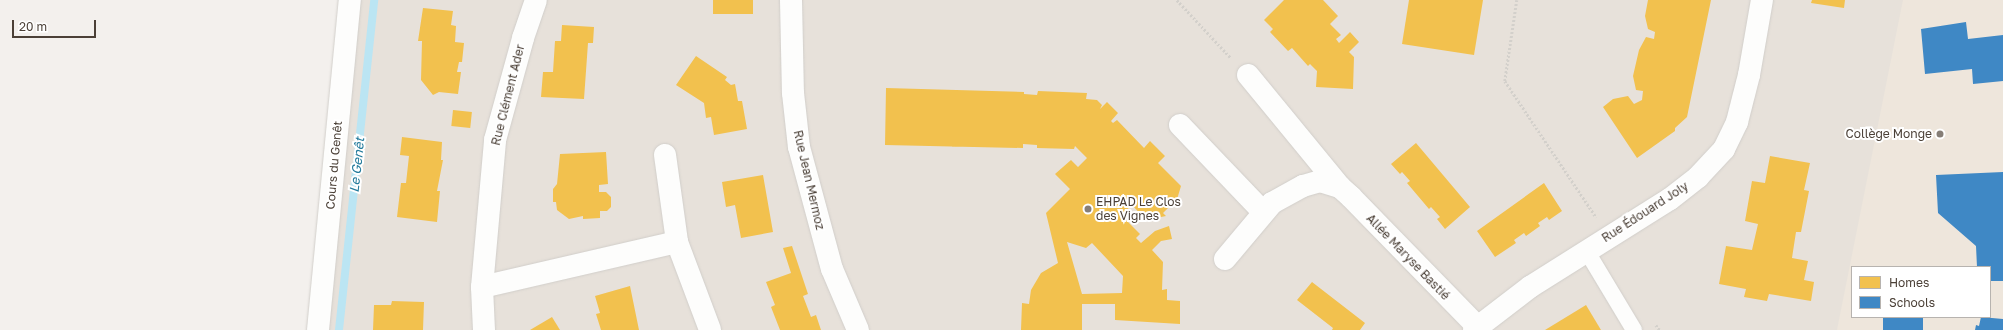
<!DOCTYPE html>
<meta charset="utf-8">
<style>
body{margin:0}
#map{position:relative;width:2003px;height:330px;overflow:hidden;background:#f3f0ed;font-family:"Golos Text",sans-serif}
div>[style]{position:absolute}
.residential>*{inset:0;background:#e7e1da}
.education>*{inset:0;background:#eee6dc}
.homes>*{inset:0;background:#f2c14e;transform-origin:0 0}
.schools>*{inset:0;background:#3f88c5;transform-origin:0 0}
.stream>*{height:8px;margin:-4px;padding:0 4px;transform-origin:4px;border-radius:4px;background:#bbe5f3}
.path>*{height:2.5px;margin-top:-1.25px;transform-origin:0;background:repeating-linear-gradient(90deg,#d3d0cb 0 2px,transparent 0 4px)}
.roads{filter:drop-shadow(0 0 1px #d1ceca) drop-shadow(0 0 1px #d1ceca)}
.lane>*{height:16px;margin:-8px;padding:0 8px;transform-origin:8px;border-radius:8px;background:#fdfdfc}
.street>*{height:22px;margin:-11px;padding:0 11px;transform-origin:11px;border-radius:11px;background:#fdfdfc}
.dots>*{width:11px;height:11px;translate:-50% -50%;box-sizing:border-box;border:2px solid #fff;border-radius:50%}
span{translate:-50% -50%;white-space:nowrap;text-align:center;line-height:1.15;-webkit-text-stroke:4px #fff;paint-order:stroke}
.street-label{font-size:12px;color:#4b4037}
.poi-label{font-size:12px;color:#4b4037}
.right{translate:-100% -50%;text-align:right}
.left{translate:0 -50%;text-align:left}
.water-label{font-size:13px;color:#237b9c;font-style:italic}
.legend{position:absolute;left:1851px;top:266px;width:140px;height:52px;box-sizing:border-box;background:#fff;border:1px solid #b7b3af;margin:0;padding:5px 7px;list-style:none;font-size:12px;color:#4b4037}
.legend li{display:flex;align-items:center;gap:8px;height:20px}
.legend b{width:20px;border:1px solid #b7b3af}
.scale{position:absolute;left:12px;top:20px;width:84px;height:18px;box-sizing:border-box;border:2px solid #4b4037;border-top:0;padding-left:5px;font-size:12px;line-height:14px;white-space:nowrap;color:#4b4037;-webkit-text-stroke:3px #fff;paint-order:stroke}
</style>
<div id="map">
<div class="residential">
<i style="clip-path:polygon(evenodd,341px 0,2003px 0,2003px 330px,311px 330px,341px 0,1852px 267px,1990px 267px,1990px 317px,1852px 317px,1852px 267px)"></i>
</div>
<div class="education">
<i style="clip-path:polygon(evenodd,1903px 0,2003px 0,2003px 330px,1837px 330px,1903px 0,1852px 267px,1990px 267px,1990px 317px,1852px 317px,1852px 267px)"></i>
</div>
<div class="homes">
<i style="left:713px;top:0;width:40px;height:14px"></i>
<i style="clip-path:polygon(1284px 0,1323px 0,1338px 16px,1330px 24px,1341px 35px,1336px 39px,1339px 43px,1350px 32px,1359px 42px,1349px 52px,1354px 57px,1353px 89px,1316px 87px,1317px 71px,1310px 64px,1308px 66px,1292px 48px,1288px 51px,1270px 32px,1273px 29px,1264px 20px)"></i>
<i style="clip-path:polygon(1409px 0,1483px 0,1474px 55px,1402px 44px)"></i>
<i style="clip-path:polygon(1648px 0,1711px 0,1687px 117px,1675px 128px,1675px 131px,1637px 158px,1603px 107px,1613px 99px,1628px 96px,1634px 104px,1642px 100px,1643px 91px,1636px 90px,1633px 76px,1639px 50px,1646px 37px,1654px 39px,1655px 32px,1648px 29px,1645px 16px)"></i>
<i style="clip-path:polygon(1812px 0,1845px 0,1844px 8px,1811px 3px)"></i>
<i style="clip-path:polygon(423px 8px,453px 11px,451px 25px,456px 26px,455px 42px,464px 43px,462px 62px,459px 62px,457px 72px,461px 72px,458px 94px,439px 92px,433px 95px,421px 80px,422px 41px,418px 41px)"></i>
<i style="clip-path:polygon(562px 25px,594px 27px,593px 43px,588px 43px,584px 99px,541px 97px,543px 72px,553px 72px,555px 41px,561px 41px)"></i>
<i style="clip-path:polygon(696px 56px,727px 77px,725px 80px,731px 85px,735px 84px,738px 101px,742px 101px,747px 129px,714px 135px,711px 117px,706px 118px,704px 103px,676px 85px)"></i>
<i style="clip-path:polygon(evenodd,886px 88px,1024px 92px,1024px 94px,1037px 95px,1038px 91px,1087px 93px,1086px 99px,1097px 100px,1102px 105px,1100px 109px,1107px 102px,1118px 113px,1111px 121px,1113px 123px,1117px 120px,1144px 148px,1150px 141px,1165px 156px,1158px 163px,1181px 186px,1175px 206px,1172px 204px,1163px 213px,1166px 216px,1146px 220px,1132px 205px,1121px 215px,1140px 234px,1136px 238px,1141px 243px,1155px 231px,1169px 226px,1172px 239px,1161px 241px,1152px 250px,1163px 262px,1162px 290px,1167px 289px,1167px 300px,1180px 301px,1180px 324px,1115px 320px,1115px 304px,1082px 304px,1082px 330px,1021px 330px,1022px 303px,1029px 304px,1031px 290px,1041px 273px,1058px 263px,1046px 213px,1070px 189px,1055px 174px,1071px 160px,1078px 167px,1087px 158px,1075px 146px,1074px 149px,1037px 148px,1037px 145px,1023px 144px,1023px 148px,885px 145px,886px 88px,1067px 242px,1086px 248px,1092px 243px,1123px 276px,1122px 293px,1082px 294px,1067px 242px)"></i>
<i style="left:453px;top:110px;width:19px;height:16px;rotate:6deg"></i>
<i style="clip-path:polygon(402px 137px,442px 142px,441px 160px,443px 160px,437px 191px,440px 191px,437px 222px,397px 217px,401px 183px,406px 183px,409px 156px,400px 155px)"></i>
<i style="clip-path:polygon(1416px 143px,1470px 207px,1445px 229px,1437px 219px,1440px 217px,1431px 207px,1429px 209px,1407px 183px,1410px 181px,1402px 172px,1400px 174px,1391px 164px)"></i>
<i style="clip-path:polygon(606px 152px,608px 184px,599px 185px,599px 192px,606px 192px,611px 197px,611px 207px,607px 211px,600px 211px,600px 218px,583px 219px,583px 216px,569px 219px,557px 210px,556px 202px,553px 202px,553px 189px,557px 184px,560px 154px)"></i>
<i style="clip-path:polygon(1770px 156px,1810px 163px,1804px 190px,1809px 191px,1801px 232px,1796px 232px,1792px 258px,1808px 261px,1804px 280px,1814px 282px,1811px 301px,1769px 294px,1767px 301px,1744px 297px,1746px 289px,1719px 284px,1726px 246px,1752px 250px,1758px 224px,1745px 221px,1752px 181px,1765px 183px)"></i>
<i style="clip-path:polygon(763px 175px,773px 232px,741px 238px,735px 205px,726px 207px,722px 182px)"></i>
<i style="clip-path:polygon(1544px 183px,1562px 211px,1549px 220px,1547px 217px,1538px 223px,1540px 226px,1526px 236px,1524px 233px,1514px 240px,1516px 243px,1495px 257px,1477px 231px)"></i>
<i style="clip-path:polygon(792px 246px,808px 294px,803px 296px,811px 317px,816px 315px,821px 330px,780px 330px,771px 307px,775px 305px,766px 282px,791px 273px,783px 248px)"></i>
<i style="clip-path:polygon(1312px 282px,1365px 323px,1360px 330px,1332px 330px,1333px 328px,1297px 300px)"></i>
<i style="clip-path:polygon(630px 286px,639px 330px,601px 330px,596px 314px,600px 313px,595px 296px)"></i>
<i style="clip-path:polygon(392px 301px,424px 302px,423px 330px,373px 330px,374px 305px,391px 305px)"></i>
<i style="clip-path:polygon(1586px 305px,1601px 330px,1545px 330px)"></i>
<i style="clip-path:polygon(552px 317px,560px 330px,530px 330px)"></i>
</div>
<div class="schools">
<i style="clip-path:polygon(1966px 22px,1968px 39px,2003px 35px,2003px 81px,1973px 84px,1972px 69px,1925px 74px,1921px 29px)"></i>
<i style="clip-path:polygon(2003px 172px,2003px 281px,1990px 281px,1990px 267px,1977px 267px,1976px 246px,1938px 213px,1936px 175px)"></i>
<i style="left:1883px;top:317px;width:40px;height:13px"></i>
<i style="clip-path:polygon(1981px 317px,2003px 319px,2003px 330px,1975px 330px,1976px 325px,1979px 326px)"></i>
</div>
<div class="stream">
<i style="left:339px;top:330px;width:332px;rotate:-83.9deg"></i>
</div>
<div class="path">
<i style="left:1177px;top:0;width:79px;rotate:47deg"></i>
<i style="left:1517px;top:0;width:82px;rotate:98.4deg"></i>
<i style="left:1505px;top:81px;width:164px;rotate:56.2deg"></i>
<i style="left:1656px;top:325px;width:6px;rotate:51deg"></i>
</div>
<div class="roads">
<div class="lane">
<i style="left:1586px;top:250px;width:93px;rotate:59deg"></i>
</div>
<div class="street">
<i style="left:791px;top:0;width:93px;rotate:88.8deg"></i>
<i style="left:793px;top:93px;width:54px;rotate:83.7deg"></i>
<i style="left:799px;top:147px;width:126px;rotate:74.9deg"></i>
<i style="left:832px;top:269px;width:66px;rotate:66.9deg"></i>
<i style="left:1248px;top:75px;width:145px;rotate:50.6deg"></i>
<i style="left:1180px;top:125px;width:120px;rotate:46.3deg"></i>
<i style="left:665px;top:155px;width:88px;rotate:82.1deg"></i>
<i style="left:677px;top:242px;width:94px;rotate:69.4deg"></i>
<i style="left:1225px;top:259px;width:73px;rotate:-50deg"></i>
<i style="left:1272px;top:203px;width:35px;rotate:-29deg"></i>
<i style="left:1303px;top:186px;width:18px;rotate:-16deg"></i>
<i style="left:1320px;top:181px;width:21px;rotate:17deg"></i>
<i style="left:1340px;top:187px;width:15px;rotate:42deg"></i>
<i style="left:1351px;top:197px;width:180px;rotate:45.7deg"></i>
<i style="left:482px;top:287px;width:200px;rotate:-13deg"></i>
<i style="left:318px;top:330px;width:332px;rotate:-84.5deg"></i>
<i style="left:484px;top:330px;width:43px;rotate:-92.7deg"></i>
<i style="left:482px;top:287px;width:148px;rotate:-84.9deg"></i>
<i style="left:495px;top:140px;width:106px;rotate:-74.6deg"></i>
<i style="left:523px;top:38px;width:40px;rotate:-71.1deg"></i>
<i style="left:1474px;top:330px;width:71px;rotate:-37.5deg"></i>
<i style="left:1530px;top:287px;width:165px;rotate:-32.2deg"></i>
<i style="left:1670px;top:199px;width:36px;rotate:-38deg"></i>
<i style="left:1698px;top:177px;width:38px;rotate:-47deg"></i>
<i style="left:1724px;top:149px;width:30px;rotate:-64deg"></i>
<i style="left:1737px;top:122px;width:49px;rotate:-75.7deg"></i>
<i style="left:1749px;top:75px;width:76px;rotate:-80.2deg"></i>
</div>
</div>
<div class="dots">
<i style="left:1940px;top:134px;background:#867e77"></i>
<i style="left:1088px;top:209px;background:#867e77"></i>
</div>
<div class="street-label">
<span style="left:508px;top:95px;rotate:-76deg">Rue Clément Ader</span>
<span style="left:334px;top:165px;rotate:-85deg">Cours du Genêt</span>
<span style="left:809px;top:180px;rotate:77deg">Rue Jean Mermoz</span>
<span style="left:1645px;top:212px;rotate:-33deg">Rue Édouard Joly</span>
<span style="left:1408px;top:257px;rotate:46deg">Allée Maryse Bastié</span>
</div>
<div class="poi-label">
<span class="right" style="left:1932px;top:134px">Collège Monge</span>
<span class="left" style="left:1096px;top:209px">EHPAD Le Clos<br>des Vignes</span>
</div>
<div class="water-label">
<span style="left:357px;top:165px;rotate:-84deg">Le Genêt</span>
</div>
<ul class="legend">
<li><b style="height:11px;background:#f2c14e"></b>Homes</li>
<li><b style="height:11px;background:#3f88c5"></b>Schools</li>
</ul>
<div class="scale">20 m</div>
</div>
